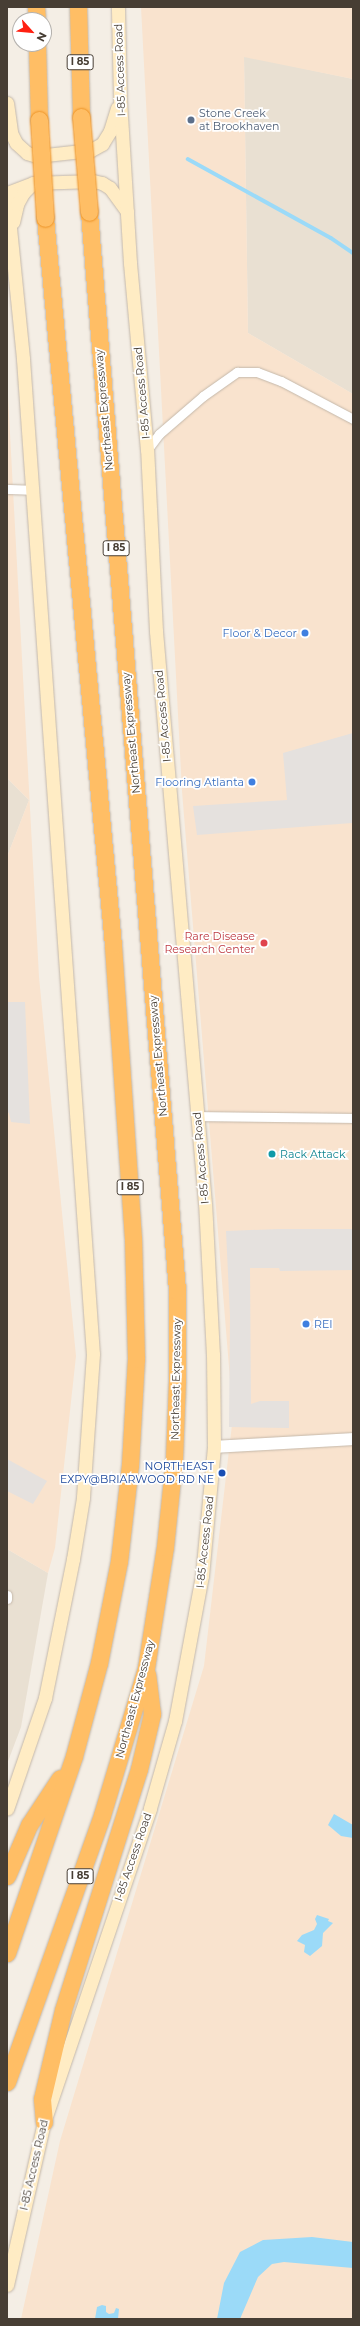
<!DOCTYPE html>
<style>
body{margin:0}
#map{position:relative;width:360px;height:2326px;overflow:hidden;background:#f4eee5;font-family:Montserrat,sans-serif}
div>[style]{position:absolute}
.residential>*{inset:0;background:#e9e0d2}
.commercial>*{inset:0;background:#f9e3ce}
.parking>*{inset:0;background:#e5e1de}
.water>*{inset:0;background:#9bdaf8}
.stream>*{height:3.5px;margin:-1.75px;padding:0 1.75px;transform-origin:1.75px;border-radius:1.75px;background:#9bdaf8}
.roads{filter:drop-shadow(0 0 1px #c4b8aa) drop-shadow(0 0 1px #c4b8aa)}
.minor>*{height:9px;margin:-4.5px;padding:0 4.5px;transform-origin:4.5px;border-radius:4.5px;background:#fff}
.tertiary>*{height:12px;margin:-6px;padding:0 6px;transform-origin:6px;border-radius:6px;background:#fff}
.secondary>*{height:13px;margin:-6.5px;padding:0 6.5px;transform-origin:6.5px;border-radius:6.5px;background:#ffecc4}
.motorway>*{height:17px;margin:-8.5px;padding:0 8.5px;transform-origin:8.5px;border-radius:8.5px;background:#ffbe65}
.bridges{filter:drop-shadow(0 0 1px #ed9326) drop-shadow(0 0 1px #ed9326)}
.motorway-bridge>*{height:17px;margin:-8.5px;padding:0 8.5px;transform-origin:8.5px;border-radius:8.5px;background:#ffbe65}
.dots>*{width:11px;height:11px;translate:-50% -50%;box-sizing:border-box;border:2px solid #fff;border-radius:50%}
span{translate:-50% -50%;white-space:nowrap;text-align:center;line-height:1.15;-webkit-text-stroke:3.5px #fff;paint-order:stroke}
.shield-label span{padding:1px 3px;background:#fff;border:1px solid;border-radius:3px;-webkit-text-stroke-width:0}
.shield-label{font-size:10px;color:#473e34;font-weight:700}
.street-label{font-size:11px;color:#473e34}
.service-label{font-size:11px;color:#4e5e75}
.left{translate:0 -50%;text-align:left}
.shop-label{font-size:11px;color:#366cbe}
.right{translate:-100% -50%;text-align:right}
.health-label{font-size:11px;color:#be3a42}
.culture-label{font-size:11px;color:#0d838f}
.transit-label{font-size:11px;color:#164399}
.frame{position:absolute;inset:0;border:8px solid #473e34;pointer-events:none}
.north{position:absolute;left:12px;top:12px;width:40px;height:40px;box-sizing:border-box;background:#fff;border:1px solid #b5b2ae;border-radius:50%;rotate:117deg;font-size:11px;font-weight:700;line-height:16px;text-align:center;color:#473e34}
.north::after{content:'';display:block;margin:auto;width:14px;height:18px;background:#ff2011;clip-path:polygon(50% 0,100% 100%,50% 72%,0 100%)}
</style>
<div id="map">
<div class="residential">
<i style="clip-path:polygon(244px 56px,353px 79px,353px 394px,248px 333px)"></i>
<i style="clip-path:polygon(7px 778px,29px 800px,7px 857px)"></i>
<i style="clip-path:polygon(7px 1549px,48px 1573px,21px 1727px,7px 1764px)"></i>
</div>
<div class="commercial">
<i style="clip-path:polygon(141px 7px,353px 7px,353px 79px,244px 57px,248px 333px,353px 394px,353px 2319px,21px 2319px,60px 2141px,204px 1666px,233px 1416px,182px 791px)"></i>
<i style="clip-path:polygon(7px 377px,39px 977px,76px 1356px,55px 1548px,48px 1573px,7px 1549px,7px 857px,29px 800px,7px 778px)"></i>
</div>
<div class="parking">
<i style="clip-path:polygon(353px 733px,353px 834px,352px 823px,197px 835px,193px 806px,287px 800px,283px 753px)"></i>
<i style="clip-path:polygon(7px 1002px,25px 1002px,30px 1124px,11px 1122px,9px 1113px,7px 1112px)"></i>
<i style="clip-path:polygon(278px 1229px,353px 1229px,353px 1270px,280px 1271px,279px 1268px,250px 1268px,251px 1404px,260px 1401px,289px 1401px,289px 1428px,229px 1427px,230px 1316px,226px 1231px)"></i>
<i style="clip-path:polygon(7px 1459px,47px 1481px,33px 1504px,7px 1491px)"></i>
</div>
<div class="water">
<i style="clip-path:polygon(334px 1814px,353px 1825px,353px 1838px,341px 1836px,328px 1825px)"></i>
<i style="clip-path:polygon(317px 1915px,329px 1919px,328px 1921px,333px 1923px,323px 1933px,322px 1946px,310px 1956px,304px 1952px,305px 1945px,297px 1941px,302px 1935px,314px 1930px,317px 1924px,315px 1919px)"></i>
<i style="clip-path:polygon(312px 2237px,353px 2242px,353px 2268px,284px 2262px,272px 2264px,258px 2277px,240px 2319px,217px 2319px,224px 2283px,240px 2252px,263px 2240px)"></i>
<i style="clip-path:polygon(102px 2305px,106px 2306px,106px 2312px,109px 2314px,114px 2313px,116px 2308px,119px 2309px,118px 2319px,95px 2319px,97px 2307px)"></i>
</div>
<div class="stream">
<i style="left:188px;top:159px;width:163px;rotate:28.9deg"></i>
<i style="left:331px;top:238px;width:27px;rotate:34deg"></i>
</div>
<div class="roads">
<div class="minor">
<i style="left:147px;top:450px;width:20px;rotate:-53deg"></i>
<i style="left:159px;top:434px;width:58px;rotate:-40.8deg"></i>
<i style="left:203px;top:396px;width:42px;rotate:-35.2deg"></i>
<i style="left:237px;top:372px;width:20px"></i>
<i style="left:257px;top:372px;width:26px;rotate:21deg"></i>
<i style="left:281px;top:381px;width:81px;rotate:27.8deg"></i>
<i style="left:7px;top:489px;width:25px;rotate:2deg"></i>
<i style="left:197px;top:1116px;width:156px;rotate:0.7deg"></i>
<i style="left:7px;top:1595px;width:4px;rotate:90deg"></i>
</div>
<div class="tertiary">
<i style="left:214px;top:1447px;width:139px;rotate:-3.3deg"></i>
</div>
<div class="secondary">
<i style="left:7px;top:103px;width:30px;rotate:82deg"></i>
<i style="left:11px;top:133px;width:11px;rotate:63deg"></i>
<i style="left:16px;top:143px;width:15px;rotate:42deg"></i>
<i style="left:27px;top:153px;width:10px;rotate:17deg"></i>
<i style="left:37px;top:156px;width:54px;rotate:-6.3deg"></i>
<i style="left:91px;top:150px;width:13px;rotate:-29deg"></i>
<i style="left:102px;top:144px;width:15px;rotate:-58deg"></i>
<i style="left:110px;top:131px;width:24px;rotate:-73deg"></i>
<i style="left:7px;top:193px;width:28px;rotate:-21deg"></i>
<i style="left:33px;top:183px;width:60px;rotate:-1.9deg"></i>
<i style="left:93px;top:181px;width:9px;rotate:13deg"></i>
<i style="left:102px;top:183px;width:9px;rotate:32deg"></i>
<i style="left:110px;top:188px;width:29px;rotate:54deg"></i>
<i style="left:7px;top:198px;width:162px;rotate:84.3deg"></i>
<i style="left:23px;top:359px;width:997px;rotate:85.98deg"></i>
<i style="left:93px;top:1354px;width:144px;rotate:94deg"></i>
<i style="left:83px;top:1498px;width:62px;rotate:99.3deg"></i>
<i style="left:73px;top:1559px;width:142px;rotate:101.4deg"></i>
<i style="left:45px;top:1698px;width:117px;rotate:108.9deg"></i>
<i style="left:13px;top:222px;width:18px;rotate:-77deg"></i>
<i style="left:17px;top:204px;width:13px;rotate:-61deg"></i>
<i style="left:23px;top:193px;width:11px;rotate:-45deg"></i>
<i style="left:7px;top:2285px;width:167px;rotate:-77.2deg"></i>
<i style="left:44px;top:2122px;width:331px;rotate:-71.3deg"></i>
<i style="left:150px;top:1808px;width:91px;rotate:-74deg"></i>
<i style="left:175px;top:1721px;width:147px;rotate:-79.5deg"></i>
<i style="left:202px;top:1576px;width:130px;rotate:-84.7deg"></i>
<i style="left:214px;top:1447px;width:92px;rotate:-90.6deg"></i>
<i style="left:213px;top:1355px;width:151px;rotate:-93deg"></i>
<i style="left:205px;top:1204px;width:575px;rotate:-94.89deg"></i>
<i style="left:156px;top:631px;width:181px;rotate:-92.8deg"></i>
<i style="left:147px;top:450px;width:188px;rotate:-95.2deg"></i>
<i style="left:130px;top:263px;width:165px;rotate:-93.5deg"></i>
<i style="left:120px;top:98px;width:91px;rotate:-91.3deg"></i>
</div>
<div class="motorway">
<i style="left:36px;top:7px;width:13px;rotate:86deg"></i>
<i style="left:78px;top:7px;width:110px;rotate:88.4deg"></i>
<i style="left:37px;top:44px;width:76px;rotate:88.5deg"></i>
<i style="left:7px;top:1876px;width:56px;rotate:-66.7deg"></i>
<i style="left:29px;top:1825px;width:56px;rotate:-56.6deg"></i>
<i style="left:7px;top:1953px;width:208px;rotate:-71.2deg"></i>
<i style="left:74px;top:1756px;width:96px;rotate:-75deg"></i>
<i style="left:99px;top:1663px;width:104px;rotate:-78.9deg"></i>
<i style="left:119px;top:1561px;width:97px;rotate:-83.5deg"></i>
<i style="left:130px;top:1465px;width:106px;rotate:-86.8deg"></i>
<i style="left:136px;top:1359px;width:120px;rotate:-91.4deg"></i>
<i style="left:133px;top:1239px;width:295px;rotate:-93.9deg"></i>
<i style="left:113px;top:945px;width:730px;rotate:-95.34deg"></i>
<i style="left:7px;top:2082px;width:283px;rotate:-70.4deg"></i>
<i style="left:102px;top:1815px;width:153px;rotate:-73.3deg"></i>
<i style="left:146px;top:1668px;width:122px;rotate:-81.1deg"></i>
<i style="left:165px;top:1547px;width:88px;rotate:-84.2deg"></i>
<i style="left:174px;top:1459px;width:79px;rotate:-87.8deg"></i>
<i style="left:177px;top:1380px;width:90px;rotate:-90deg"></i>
<i style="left:177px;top:1290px;width:1082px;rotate:-94.67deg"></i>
<i style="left:44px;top:2122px;width:23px;rotate:-95deg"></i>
<i style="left:42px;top:2099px;width:91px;rotate:-76.7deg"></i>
<i style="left:63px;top:2010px;width:253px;rotate:-72.5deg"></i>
<i style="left:139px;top:1769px;width:57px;rotate:-76.7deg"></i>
<i style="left:152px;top:1714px;width:39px;rotate:-97deg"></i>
</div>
</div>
<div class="bridges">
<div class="motorway-bridge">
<i style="left:81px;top:117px;width:95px;rotate:85.2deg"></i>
<i style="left:39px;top:120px;width:98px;rotate:86.5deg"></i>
</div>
</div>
<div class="dots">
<i style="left:191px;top:120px;background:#5c6f8a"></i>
<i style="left:305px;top:633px;background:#3f7fe0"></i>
<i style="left:252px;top:782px;background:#3f7fe0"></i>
<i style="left:264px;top:943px;background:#e0444e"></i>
<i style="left:272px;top:1154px;background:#0f9aa8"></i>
<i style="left:306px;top:1324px;background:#3f7fe0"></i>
<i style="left:222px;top:1473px;background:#1a4fb4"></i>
</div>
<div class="shield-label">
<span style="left:80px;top:62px">I 85</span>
<span style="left:116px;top:548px">I 85</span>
<span style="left:130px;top:1187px">I 85</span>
<span style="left:80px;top:1876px">I 85</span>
</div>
<div class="street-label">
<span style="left:120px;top:70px;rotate:-92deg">I-85 Access Road</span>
<span style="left:142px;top:393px;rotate:-95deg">I-85 Access Road</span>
<span style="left:104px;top:410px;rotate:-95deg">Northeast Expressway</span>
<span style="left:163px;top:716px;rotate:-95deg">I-85 Access Road</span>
<span style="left:131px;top:733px;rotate:-95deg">Northeast Expressway</span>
<span style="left:158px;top:1056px;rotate:-95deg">Northeast Expressway</span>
<span style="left:201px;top:1158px;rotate:-95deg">I-85 Access Road</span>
<span style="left:176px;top:1379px;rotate:-89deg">Northeast Expressway</span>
<span style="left:205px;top:1542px;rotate:-84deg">I-85 Access Road</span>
<span style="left:135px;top:1699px;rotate:-75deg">Northeast Expressway</span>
<span style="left:133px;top:1857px;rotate:-71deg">I-85 Access Road</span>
<span style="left:34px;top:2165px;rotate:-77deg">I-85 Access Road</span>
</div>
<div class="service-label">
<span class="left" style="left:199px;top:120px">Stone Creek<br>at Brookhaven</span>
</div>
<div class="shop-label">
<span class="right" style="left:297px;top:633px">Floor &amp; Decor</span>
<span class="right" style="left:244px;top:782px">Flooring Atlanta</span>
<span class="left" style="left:314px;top:1324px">REI</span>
</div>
<div class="health-label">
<span class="right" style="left:255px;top:943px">Rare Disease<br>Research Center</span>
</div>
<div class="culture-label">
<span class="left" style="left:280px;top:1154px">Rack Attack</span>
</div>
<div class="transit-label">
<span class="right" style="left:214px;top:1473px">NORTHEAST<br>EXPY@BRIARWOOD RD NE</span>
</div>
<div class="frame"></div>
<div class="north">N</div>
</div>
